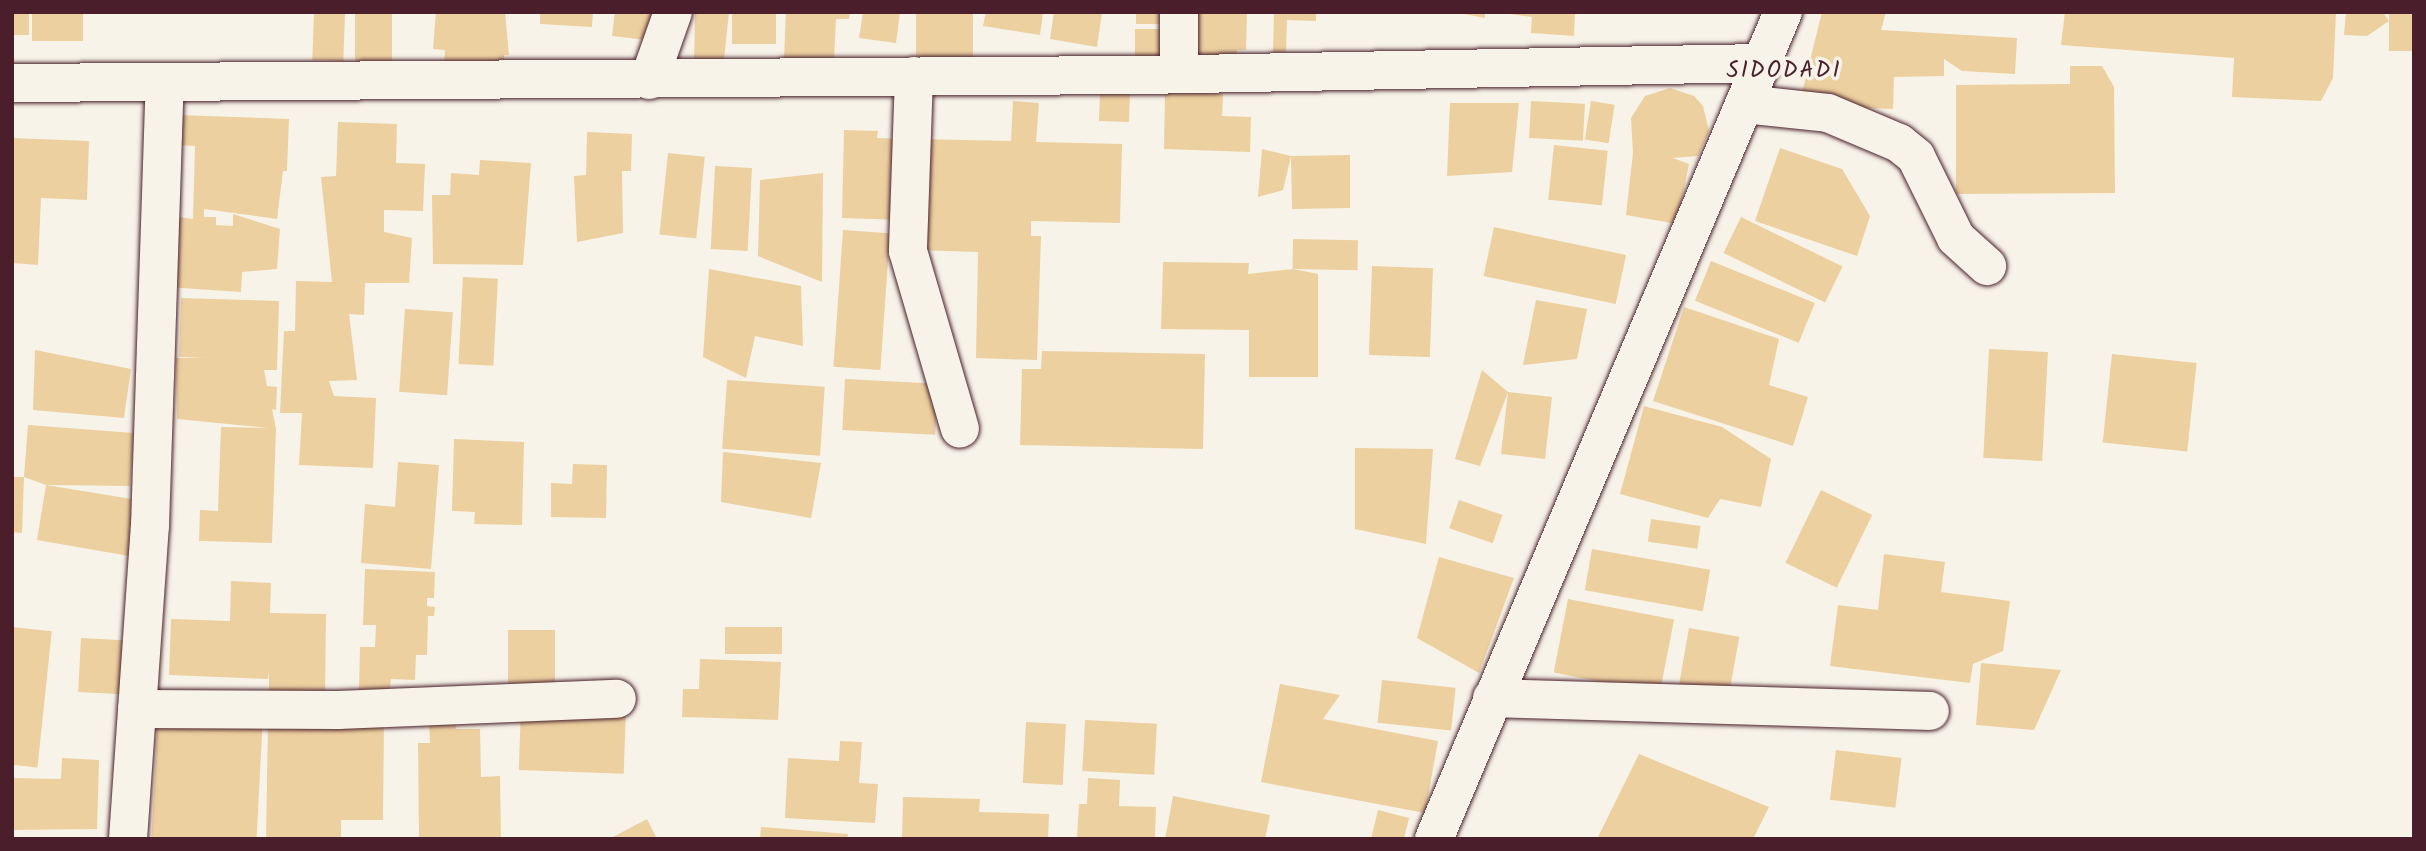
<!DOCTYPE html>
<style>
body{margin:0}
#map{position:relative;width:2426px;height:851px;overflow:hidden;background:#f7f3e8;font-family:Kalam,sans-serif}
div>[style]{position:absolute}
.building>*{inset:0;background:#edd0a0;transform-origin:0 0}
.roads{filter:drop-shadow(0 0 2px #4a1f2b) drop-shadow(0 0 2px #4a1f2b)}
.minor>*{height:38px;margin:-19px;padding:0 19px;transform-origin:19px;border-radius:19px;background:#f7f3e8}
span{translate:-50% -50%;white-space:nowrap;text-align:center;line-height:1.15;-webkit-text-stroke:7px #f7f3e8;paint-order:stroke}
.quarter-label{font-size:23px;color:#4a1f2b;letter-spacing:2px}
.frame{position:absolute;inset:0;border:14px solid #4a1f2b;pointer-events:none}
</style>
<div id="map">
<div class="building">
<i style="left:12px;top:12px;width:17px;height:23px"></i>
<i style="left:32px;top:12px;width:51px;height:29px"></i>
<i style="left:314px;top:12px;width:31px;height:48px;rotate:2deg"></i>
<i style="left:355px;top:12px;width:37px;height:49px"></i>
<i style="clip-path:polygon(436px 12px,505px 12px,509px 55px,504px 55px,504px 65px,444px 64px,445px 50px,433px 49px)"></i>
<i style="clip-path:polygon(540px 12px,593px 12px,592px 27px,540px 24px)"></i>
<i style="clip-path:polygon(615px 12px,658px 12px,655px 41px,612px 36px)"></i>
<i style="clip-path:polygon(695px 12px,729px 12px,723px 69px,694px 68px)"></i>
<i style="left:732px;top:12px;width:44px;height:32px"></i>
<i style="clip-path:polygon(786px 12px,850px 12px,849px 19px,836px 19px,834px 61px,784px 59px)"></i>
<i style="clip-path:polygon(863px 12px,900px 12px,896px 43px,859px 38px)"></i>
<i style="left:916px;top:12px;width:57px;height:45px"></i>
<i style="clip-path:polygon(986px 12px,1043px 12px,1040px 35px,983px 26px)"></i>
<i style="clip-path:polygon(1054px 12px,1102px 12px,1097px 47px,1050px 39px)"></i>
<i style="left:1136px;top:12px;width:29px;height:12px"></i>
<i style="clip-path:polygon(1182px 12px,1247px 12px,1246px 50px,1237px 50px,1236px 63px,1180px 61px)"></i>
<i style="clip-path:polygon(1274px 12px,1316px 12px,1316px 21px,1287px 20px,1286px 52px,1273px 52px)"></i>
<i style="clip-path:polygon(1454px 12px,1485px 12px,1485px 18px)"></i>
<i style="clip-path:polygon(1496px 12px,1575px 12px,1574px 36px,1531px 33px,1532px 17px)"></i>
<i style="clip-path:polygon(1822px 12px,1886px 12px,1881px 30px,2017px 38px,2015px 74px,1962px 71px,1944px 59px,1944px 76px,1894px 77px,1893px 109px,1863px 108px,1802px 93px)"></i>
<i style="clip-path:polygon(2065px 12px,2336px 12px,2333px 78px,2321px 101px,2232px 97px,2234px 58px,2061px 45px)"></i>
<i style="clip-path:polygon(2346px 12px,2383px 12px,2389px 21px,2367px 36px,2344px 35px)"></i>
<i style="left:2389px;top:12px;width:25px;height:39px"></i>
<i style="left:1135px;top:29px;width:28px;height:34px"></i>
<i style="clip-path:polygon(2070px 66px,2102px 66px,2114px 87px,2115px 193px,1956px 194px,1956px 85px,2070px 84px)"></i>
<i style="clip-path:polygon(1670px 88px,1694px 96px,1703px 106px,1709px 131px,1698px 156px,1673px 158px,1689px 164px,1677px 224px,1626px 215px,1633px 153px,1631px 118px,1645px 96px)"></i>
<i style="left:1100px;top:92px;width:30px;height:29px;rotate:2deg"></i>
<i style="clip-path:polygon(1165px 93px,1223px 94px,1222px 116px,1251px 117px,1250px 152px,1164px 149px)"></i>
<i style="clip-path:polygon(1013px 101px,1039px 103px,1036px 142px,1122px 144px,1120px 223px,1031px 221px,1031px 236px,1041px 236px,1037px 360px,976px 358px,978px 252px,915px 250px,917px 139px,1011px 141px)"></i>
<i style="left:1531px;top:101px;width:54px;height:37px;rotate:3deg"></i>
<i style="left:1591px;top:101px;width:24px;height:39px;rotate:9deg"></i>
<i style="clip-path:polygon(1450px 103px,1519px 103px,1512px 172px,1447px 176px)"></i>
<i style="clip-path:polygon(179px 115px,289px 119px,287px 171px,283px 171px,277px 219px,204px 209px,204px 217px,216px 217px,216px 225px,233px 226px,233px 214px,280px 229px,277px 269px,242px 272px,241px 292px,166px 287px,172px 216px,193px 219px,195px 146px,178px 145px)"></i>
<i style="clip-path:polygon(338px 122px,397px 124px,396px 163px,425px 164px,423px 211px,384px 210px,384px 232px,412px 238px,409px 283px,365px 283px,364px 315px,349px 314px,357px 380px,329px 381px,334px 396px,376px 398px,373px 468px,299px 465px,302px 413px,280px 413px,284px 331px,295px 331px,296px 281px,332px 282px,321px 177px,336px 176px)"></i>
<i style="clip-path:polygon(844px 130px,878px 131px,877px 138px,905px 139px,903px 220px,842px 218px)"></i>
<i style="clip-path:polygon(587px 132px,632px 134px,631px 171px,622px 171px,623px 233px,577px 242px,574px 176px,586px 175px)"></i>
<i style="clip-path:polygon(12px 138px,89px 141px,87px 200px,41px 198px,38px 265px,12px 263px)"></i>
<i style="left:1554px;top:145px;width:54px;height:55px;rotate:6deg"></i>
<i style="clip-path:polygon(1780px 148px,1842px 169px,1870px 216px,1857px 256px,1755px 221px)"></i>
<i style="clip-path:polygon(1262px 149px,1291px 156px,1350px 155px,1350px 208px,1292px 209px,1291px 156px,1283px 190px,1258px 197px)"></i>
<i style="left:668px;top:153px;width:37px;height:82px;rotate:6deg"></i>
<i style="clip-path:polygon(480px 160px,531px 163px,523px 265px,433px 264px,432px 195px,450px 195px,451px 173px,479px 175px)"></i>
<i style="left:752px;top:168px;width:83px;height:37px;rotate:93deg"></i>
<i style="clip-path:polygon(823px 173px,822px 282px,758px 256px,760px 180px)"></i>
<i style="left:1741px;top:217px;width:113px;height:40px;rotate:26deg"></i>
<i style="left:1494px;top:227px;width:135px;height:50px;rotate:12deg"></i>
<i style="left:843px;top:230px;width:47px;height:137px;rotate:4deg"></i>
<i style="left:1293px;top:239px;width:65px;height:30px;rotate:1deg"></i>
<i style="left:1711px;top:261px;width:112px;height:43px;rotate:22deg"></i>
<i style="clip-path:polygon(1163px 262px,1249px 263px,1248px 274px,1293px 269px,1318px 274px,1318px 377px,1249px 377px,1249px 330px,1161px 329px)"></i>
<i style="left:1372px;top:266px;width:61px;height:89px;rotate:2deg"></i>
<i style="clip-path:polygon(709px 269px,801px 286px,803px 346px,755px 336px,746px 378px,703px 357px)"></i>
<i style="left:463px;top:277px;width:35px;height:87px;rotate:3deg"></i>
<i style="clip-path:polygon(181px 298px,279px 301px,277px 370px,264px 370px,267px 386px,277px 387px,276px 410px,272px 409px,276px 429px,272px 543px,199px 541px,200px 510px,218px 511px,221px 427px,268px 428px,177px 419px,176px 358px,206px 358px,179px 357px)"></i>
<i style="clip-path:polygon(1536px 300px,1587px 309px,1577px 359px,1523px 365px)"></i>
<i style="clip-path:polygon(1684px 307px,1779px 339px,1769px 385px,1808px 397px,1793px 446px,1653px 401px)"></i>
<i style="left:405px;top:309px;width:48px;height:83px;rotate:4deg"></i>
<i style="left:1989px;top:349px;width:59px;height:109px;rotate:3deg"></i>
<i style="clip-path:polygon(35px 350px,131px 369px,124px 418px,33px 410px)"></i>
<i style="clip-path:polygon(1042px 351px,1205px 354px,1203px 449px,1020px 445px,1022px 369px,1041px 369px)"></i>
<i style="left:2112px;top:354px;width:85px;height:89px;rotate:6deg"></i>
<i style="clip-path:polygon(1482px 370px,1508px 392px,1552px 397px,1545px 459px,1501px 454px,1508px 392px,1480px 466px,1455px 459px)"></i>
<i style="left:845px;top:379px;width:93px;height:51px;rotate:3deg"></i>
<i style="left:727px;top:380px;width:98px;height:69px;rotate:4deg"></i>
<i style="clip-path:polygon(1644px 406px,1722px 427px,1771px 459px,1761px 507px,1720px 499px,1708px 518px,1620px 494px)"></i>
<i style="clip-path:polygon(28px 425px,134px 433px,130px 486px,46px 485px,144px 501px,135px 557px,37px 540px,46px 485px,24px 477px)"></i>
<i style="clip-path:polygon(454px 439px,524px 442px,522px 525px,474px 524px,475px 512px,452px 511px)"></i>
<i style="clip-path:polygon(1355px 448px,1433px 449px,1426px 544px,1355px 529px)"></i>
<i style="clip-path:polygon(723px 452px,821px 463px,811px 518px,721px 502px)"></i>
<i style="clip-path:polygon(398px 462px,439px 465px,431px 569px,361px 563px,365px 504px,395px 507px)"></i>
<i style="clip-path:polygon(573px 464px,607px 465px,606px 518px,551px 517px,551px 483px,572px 484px)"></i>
<i style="clip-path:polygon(12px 477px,24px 477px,22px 533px,12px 532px)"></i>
<i style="left:1821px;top:490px;width:57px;height:81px;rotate:26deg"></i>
<i style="left:1459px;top:500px;width:46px;height:30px;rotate:19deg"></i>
<i style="left:1651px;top:519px;width:50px;height:23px;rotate:8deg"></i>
<i style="left:1592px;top:549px;width:120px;height:42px;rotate:10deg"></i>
<i style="clip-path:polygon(1884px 554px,1945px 562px,1941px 592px,2010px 601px,2003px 651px,1973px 664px,1970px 683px,1830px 666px,1838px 605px,1878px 610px)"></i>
<i style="clip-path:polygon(1439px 557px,1514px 578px,1479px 673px,1417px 638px)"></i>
<i style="clip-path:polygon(365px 569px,435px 572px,434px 598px,427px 598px,427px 606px,435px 607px,434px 616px,428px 616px,427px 655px,416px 655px,415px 680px,391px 679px,390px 691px,359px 690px,360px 647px,375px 647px,376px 625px,363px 625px)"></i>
<i style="clip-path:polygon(231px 581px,271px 583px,270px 613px,326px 614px,325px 698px,269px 697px,269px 671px,268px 679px,169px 675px,171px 619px,230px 621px)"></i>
<i style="left:1568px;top:599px;width:108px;height:75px;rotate:11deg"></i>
<i style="left:12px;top:627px;width:40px;height:137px;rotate:6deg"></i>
<i style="left:782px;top:627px;width:27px;height:57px;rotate:90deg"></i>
<i style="left:1689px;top:628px;width:51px;height:61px;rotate:10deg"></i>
<i style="left:555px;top:630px;width:54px;height:47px;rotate:90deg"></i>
<i style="left:81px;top:638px;width:44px;height:54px;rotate:3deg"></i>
<i style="clip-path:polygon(700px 659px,781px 662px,778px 720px,682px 717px,683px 689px,699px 689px)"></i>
<i style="clip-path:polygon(1981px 663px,2061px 670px,2034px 730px,1976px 725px)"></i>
<i style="left:1382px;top:680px;width:74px;height:43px;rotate:6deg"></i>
<i style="clip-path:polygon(1280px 684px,1340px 695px,1323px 719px,1438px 741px,1425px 813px,1261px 782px)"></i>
<i style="left:521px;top:707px;width:105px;height:63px;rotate:2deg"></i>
<i style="left:158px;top:713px;width:105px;height:126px;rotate:3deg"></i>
<i style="clip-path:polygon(455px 719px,456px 729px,480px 729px,481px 777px,500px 776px,501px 839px,419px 839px,418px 743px,430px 743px,429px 720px)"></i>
<i style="left:1085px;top:720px;width:72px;height:51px;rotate:3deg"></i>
<i style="clip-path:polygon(268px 721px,384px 723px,383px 820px,341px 820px,341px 839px,266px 839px)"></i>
<i style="left:1026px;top:722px;width:40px;height:61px;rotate:3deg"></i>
<i style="clip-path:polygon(840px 741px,862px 742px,859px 783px,878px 784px,875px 823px,785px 818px,788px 758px,839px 761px)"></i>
<i style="left:1836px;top:750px;width:66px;height:50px;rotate:7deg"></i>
<i style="clip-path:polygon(1639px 754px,1769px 807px,1753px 839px,1597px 839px)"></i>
<i style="clip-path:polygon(62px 758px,99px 760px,97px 829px,12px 830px,12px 778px,61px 779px)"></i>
<i style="clip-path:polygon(1088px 778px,1120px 780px,1119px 806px,1156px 807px,1155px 839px,1077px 839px,1079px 804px,1087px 804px)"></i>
<i style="clip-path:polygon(1173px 796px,1270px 815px,1265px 839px,1165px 839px)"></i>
<i style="clip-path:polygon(903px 797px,980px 799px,979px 812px,1049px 814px,1048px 839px,902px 839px)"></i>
<i style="clip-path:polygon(1378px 810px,1409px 818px,1404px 839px,1371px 839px)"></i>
<i style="clip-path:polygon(647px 819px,657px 839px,614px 839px,613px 837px)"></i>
<i style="clip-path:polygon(761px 827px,848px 834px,847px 839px,760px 839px)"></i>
</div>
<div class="roads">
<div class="minor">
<i style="left:1179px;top:73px;width:61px;rotate:-90deg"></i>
<i style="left:914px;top:76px;width:175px;rotate:92deg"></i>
<i style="left:908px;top:251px;width:185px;rotate:73.7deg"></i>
<i style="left:649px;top:80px;width:72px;rotate:-70.6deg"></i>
<i style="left:12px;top:83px;width:1130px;rotate:-0.41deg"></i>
<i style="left:1142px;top:75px;width:621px;rotate:-1.11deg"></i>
<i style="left:1744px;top:104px;width:84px;rotate:6.1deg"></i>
<i style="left:1828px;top:113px;width:77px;rotate:22.9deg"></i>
<i style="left:1899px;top:143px;width:22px;rotate:39deg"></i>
<i style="left:1916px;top:157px;width:90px;rotate:63.7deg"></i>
<i style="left:1956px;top:238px;width:42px;rotate:42.1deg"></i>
<i style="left:1492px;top:698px;width:438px;rotate:1.7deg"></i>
<i style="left:137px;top:709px;width:201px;rotate:0.3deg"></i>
<i style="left:338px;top:710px;width:279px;rotate:-2.3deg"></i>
<i style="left:128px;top:839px;width:314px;rotate:-86deg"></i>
<i style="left:150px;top:526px;width:442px;rotate:-88.1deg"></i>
<i style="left:1434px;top:839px;width:898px;rotate:-67.12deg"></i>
</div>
</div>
<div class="quarter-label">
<span style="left:1784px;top:71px">SIDODADI</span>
</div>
<div class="frame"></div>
</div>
